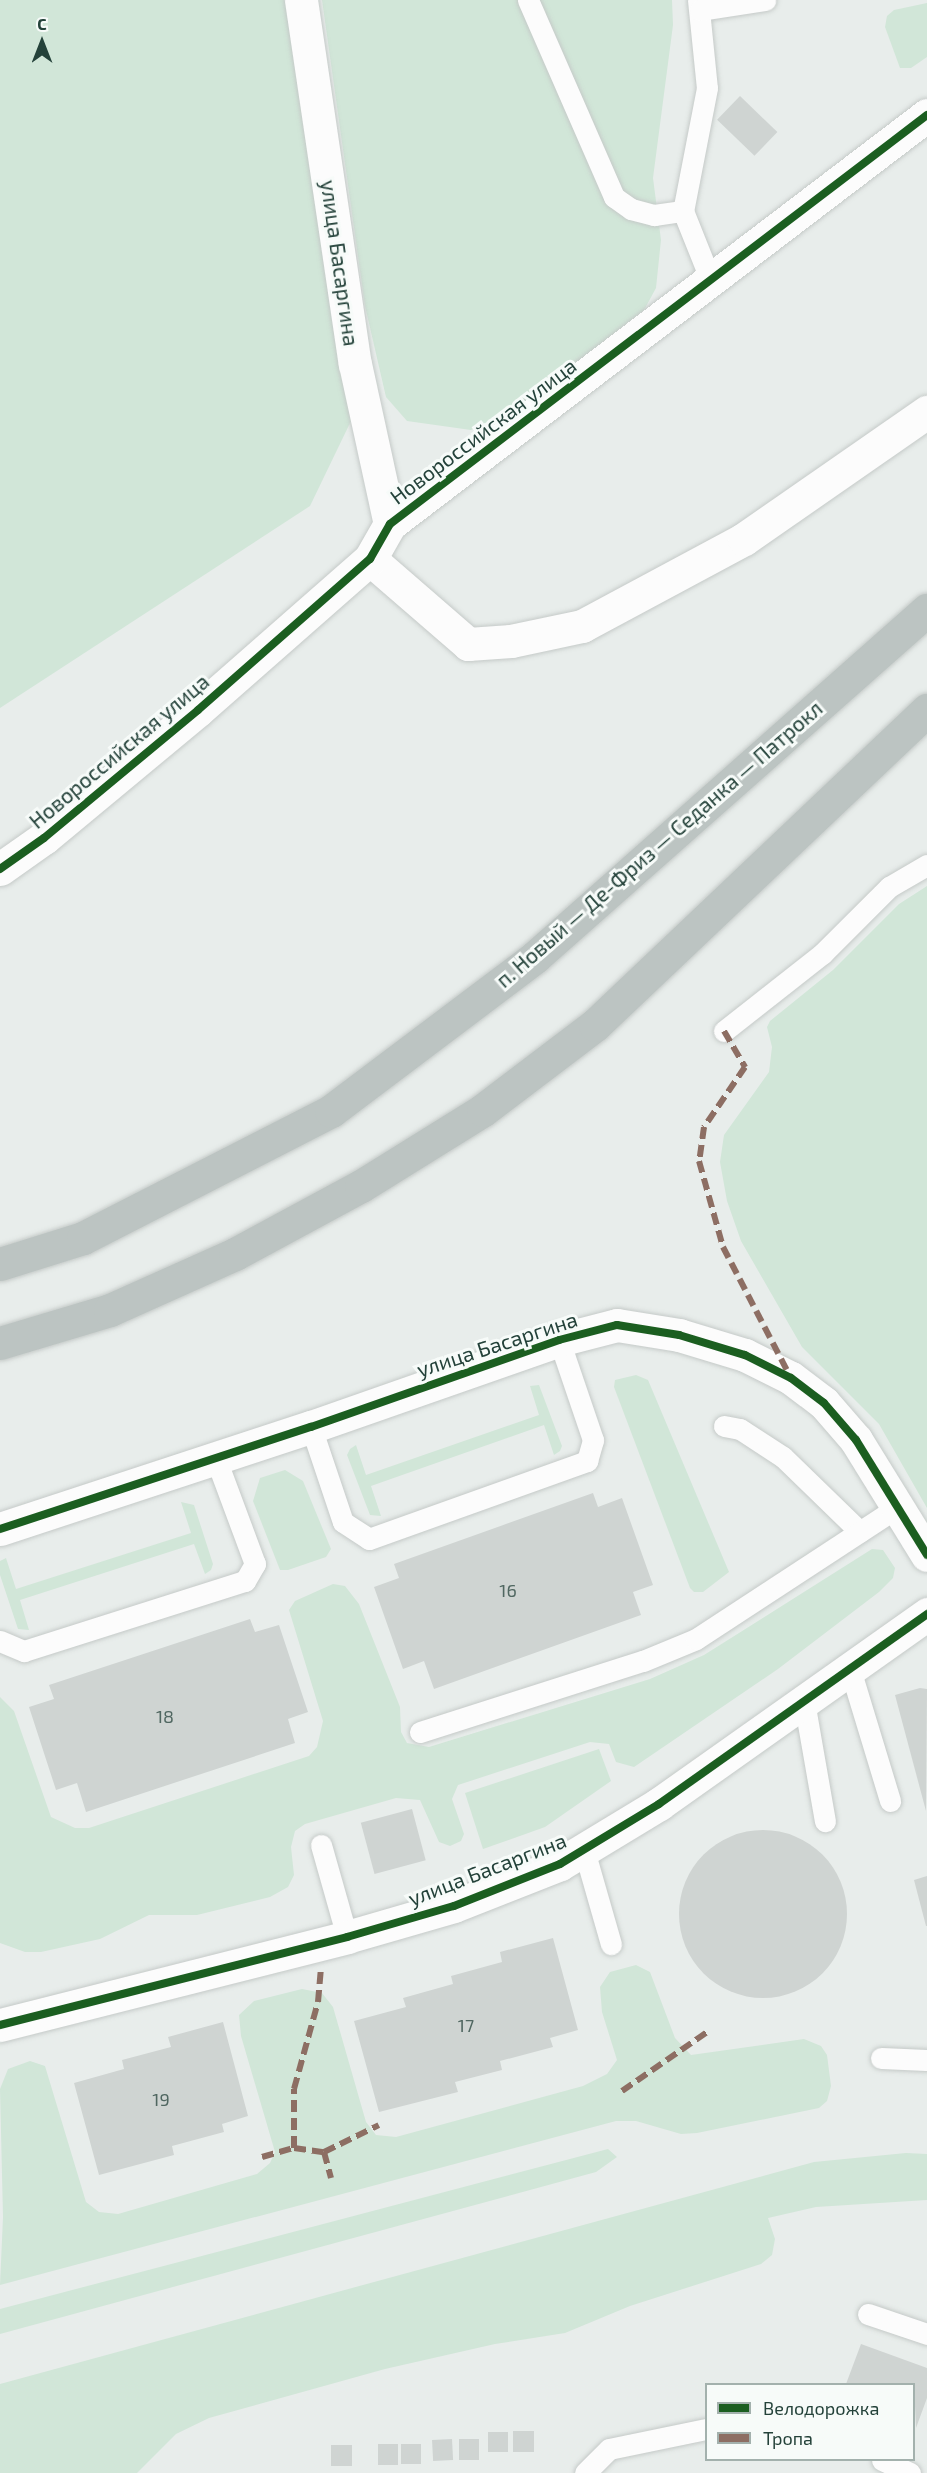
<!DOCTYPE html>
<meta charset="utf-8">
<style>
body{margin:0}
#map{position:relative;width:927px;height:2473px;overflow:hidden;background:#e8edeb;font-family:"Exo 2",sans-serif}
div>[style]{position:absolute}
.green>*{inset:0;background:#d1e6d8}
.building>*{inset:0;background:#cfd4d2;transform-origin:0 0}
.round{border-radius:50%}
.roads{filter:drop-shadow(0 0 2px #c5cac8) drop-shadow(0 0 2px #c5cac8)}
.lane>*{height:21px;margin:-10.5px;padding:0 10.5px;transform-origin:10.5px;border-radius:10.5px;background:#fcfcfc}
.street>*{height:33px;margin:-16.5px;padding:0 16.5px;transform-origin:16.5px;border-radius:16.5px;background:#fcfcfc}
.highway>*{height:33px;margin:-16.5px;padding:0 16.5px;transform-origin:16.5px;border-radius:16.5px;background:#bcc4c2}
.quiet>*{height:6px;margin-top:-3px;transform-origin:0;background:repeating-linear-gradient(90deg,#8d6e63 0 12px,transparent 0 18px)}
.cycleway>*{height:8px;margin:-4px;padding:0 4px;transform-origin:4px;border-radius:4px;background:#1b5e20}
span{translate:-50% -50%;white-space:nowrap;text-align:center;line-height:1.15;-webkit-text-stroke:6px #f7fbf9;paint-order:stroke}
.number-label{font-size:18px;color:#506761}
.number-label span{-webkit-text-stroke-width:0}
.street-label{font-size:21px;color:#24423a}
.legend{position:absolute;left:705px;top:2383px;width:210px;height:78px;box-sizing:border-box;background:#f7fbf9;border:2px solid #a3b1ad;margin:0;padding:8px 10px;list-style:none;font-size:18px;color:#24423a}
.legend li{display:flex;align-items:center;gap:12px;height:30px}
.legend b{width:30px;border:2px solid #a3b1ad}
.north{position:absolute;left:12px;top:12px;width:60px;height:60px;-webkit-text-stroke:4px #f7fbf9;paint-order:stroke;rotate:0deg;font-size:16px;font-weight:700;line-height:24px;text-align:center;color:#24423a}
.north::after{content:'';display:block;margin:auto;width:21px;height:27px;background:#24423a;clip-path:polygon(50% 0,100% 100%,50% 72%,0 100%)}
</style>
<div id="map">
<div class="green">
<i style="clip-path:polygon(0 0,309px 0,364px 394px,310px 506px,0 708px)"></i>
<i style="clip-path:polygon(322px 0,672px 0,673px 25px,653px 178px,661px 240px,656px 288px,644px 310px,519px 407px,471px 430px,407px 421px,386px 397px,365px 306px)"></i>
<i style="clip-path:polygon(927px 3px,927px 57px,911px 68px,900px 68px,885px 27px,887px 16px,894px 10px)"></i>
<i style="clip-path:polygon(927px 886px,927px 1508px,879px 1424px,802px 1347px,741px 1241px,727px 1201px,720px 1162px,724px 1135px,769px 1072px,772px 1047px,767px 1027px,770px 1021px,833px 970px,899px 904px)"></i>
<i style="clip-path:polygon(636px 1375px,648px 1380px,729px 1572px,703px 1592px,694px 1592px,690px 1588px,614px 1387px,615px 1380px)"></i>
<i style="clip-path:polygon(539px 1385px,562px 1446px,560px 1451px,554px 1455px,544px 1425px,371px 1486px,381px 1516px,370px 1515px,347px 1455px,350px 1449px,356px 1445px,366px 1475px,539px 1415px,530px 1386px)"></i>
<i style="clip-path:polygon(285px 1470px,303px 1481px,331px 1549px,326px 1557px,288px 1570px,280px 1570px,253px 1501px,260px 1478px)"></i>
<i style="clip-path:polygon(181px 1502px,194px 1505px,213px 1564px,211px 1570px,205px 1574px,194px 1544px,20px 1600px,29px 1630px,18px 1629px,0 1575px,0 1561px,6px 1558px,16px 1589px,191px 1533px)"></i>
<i style="clip-path:polygon(872px 1549px,883px 1550px,895px 1568px,893px 1578px,879px 1592px,778px 1669px,634px 1767px,616px 1762px,609px 1744px,590px 1742px,458px 1785px,452px 1799px,464px 1834px,461px 1841px,450px 1846px,439px 1842px,420px 1800px,396px 1798px,305px 1824px,295px 1831px,291px 1847px,294px 1875px,288px 1887px,270px 1897px,197px 1915px,149px 1915px,100px 1939px,41px 1952px,25px 1952px,0 1943px,0 1697px,14px 1711px,51px 1817px,75px 1828px,89px 1828px,309px 1756px,317px 1747px,323px 1721px,289px 1610px,295px 1601px,333px 1584px,345px 1586px,359px 1604px,400px 1707px,401px 1732px,407px 1743px,429px 1747px,650px 1679px,704px 1655px)"></i>
<i style="clip-path:polygon(599px 1749px,611px 1781px,545px 1827px,483px 1849px,465px 1793px)"></i>
<i style="clip-path:polygon(636px 1965px,650px 1972px,675px 2038px,691px 2055px,804px 2039px,821px 2046px,827px 2055px,831px 2086px,827px 2101px,819px 2108px,697px 2133px,681px 2134px,636px 2121px,616px 2121px,0 2285px,3px 2217px,0 2089px,8px 2069px,30px 2061px,45px 2066px,86px 2202px,99px 2212px,118px 2214px,257px 2174px,270px 2163px,275px 2152px,241px 2036px,239px 2015px,254px 2001px,302px 1989px,322px 1993px,333px 2007px,366px 2122px,376px 2135px,396px 2137px,583px 2086px,607px 2074px,617px 2060px,602px 2012px,600px 1987px,610px 1972px)"></i>
<i style="clip-path:polygon(608px 2149px,617px 2157px,596px 2172px,0 2334px,0 2309px)"></i>
<i style="clip-path:polygon(906px 2153px,927px 2154px,927px 2200px,816px 2207px,768px 2218px,775px 2239px,772px 2255px,761px 2264px,630px 2306px,565px 2333px,495px 2344px,385px 2369px,209px 2418px,176px 2434px,137px 2473px,0 2473px,0 2384px,814px 2162px)"></i>
</div>
<div class="building">
<i style="left:740px;top:96px;width:52px;height:33px;rotate:44deg"></i>
<i style="clip-path:polygon(593px 1493px,598px 1507px,622px 1498px,653px 1585px,633px 1592px,641px 1615px,434px 1689px,424px 1661px,403px 1669px,374px 1587px,399px 1578px,394px 1564px)"></i>
<i style="clip-path:polygon(250px 1619px,255px 1632px,279px 1625px,308px 1712px,288px 1719px,295px 1743px,86px 1812px,77px 1783px,56px 1790px,29px 1707px,54px 1699px,49px 1685px)"></i>
<i style="clip-path:polygon(920px 1688px,927px 1689px,926px 1811px,895px 1695px)"></i>
<i style="left:412px;top:1809px;width:53px;height:53px;rotate:75deg"></i>
<i class="round" style="left:679px;top:1830px;width:168px;height:168px"></i>
<i style="clip-path:polygon(927px 1876px,927px 1926px,926px 1926px,914px 1880px)"></i>
<i style="clip-path:polygon(553px 1938px,578px 2030px,550px 2038px,553px 2047px,500px 2061px,502px 2070px,455px 2082px,458px 2092px,379px 2112px,354px 2021px,406px 2007px,403px 1998px,453px 1984px,451px 1976px,502px 1962px,500px 1952px)"></i>
<i style="clip-path:polygon(223px 2022px,248px 2116px,222px 2124px,224px 2132px,172px 2146px,174px 2155px,99px 2175px,74px 2083px,124px 2069px,122px 2060px,171px 2047px,168px 2037px)"></i>
<i style="clip-path:polygon(861px 2344px,927px 2368px,927px 2398px,916px 2428px,914px 2384px,846px 2384px)"></i>
<i style="left:534px;top:2431px;width:21px;height:21px;rotate:90deg"></i>
<i style="left:488px;top:2432px;width:20px;height:20px"></i>
<i style="left:452px;top:2439px;width:21px;height:20px;rotate:87deg"></i>
<i style="left:459px;top:2439px;width:20px;height:21px"></i>
<i style="left:378px;top:2444px;width:20px;height:21px"></i>
<i style="left:401px;top:2444px;width:20px;height:20px"></i>
<i style="left:331px;top:2445px;width:21px;height:21px"></i>
</div>
<div class="roads">
<div class="lane">
<i style="left:528px;top:0;width:215px;rotate:66.4deg"></i>
<i style="left:614px;top:197px;width:21px;rotate:35deg"></i>
<i style="left:631px;top:209px;width:24px;rotate:15deg"></i>
<i style="left:654px;top:215px;width:29px;rotate:-8deg"></i>
<i style="left:698px;top:0;width:88px;rotate:84.2deg"></i>
<i style="left:707px;top:88px;width:125px;rotate:101deg"></i>
<i style="left:683px;top:211px;width:75px;rotate:68.2deg"></i>
<i style="left:700px;top:10px;width:66px;rotate:-8.7deg"></i>
<i style="left:724px;top:1031px;width:125px;rotate:-38.2deg"></i>
<i style="left:822px;top:954px;width:95px;rotate:-45deg"></i>
<i style="left:889px;top:887px;width:44px;rotate:-30.1deg"></i>
<i style="left:724px;top:1426px;width:16px;rotate:11deg"></i>
<i style="left:740px;top:1429px;width:51px;rotate:33.1deg"></i>
<i style="left:783px;top:1457px;width:107px;rotate:44.2deg"></i>
<i style="left:311px;top:1427px;width:100px;rotate:71.4deg"></i>
<i style="left:343px;top:1522px;width:31px;rotate:33deg"></i>
<i style="left:369px;top:1539px;width:232px;rotate:-19.7deg"></i>
<i style="left:587px;top:1461px;width:22px;rotate:-74deg"></i>
<i style="left:593px;top:1440px;width:106px;rotate:-108.8deg"></i>
<i style="left:0;top:1641px;width:26px;rotate:23deg"></i>
<i style="left:24px;top:1651px;width:232px;rotate:-17.6deg"></i>
<i style="left:245px;top:1581px;width:20px;rotate:-60deg"></i>
<i style="left:255px;top:1564px;width:112px;rotate:-110.4deg"></i>
<i style="left:850px;top:1669px;width:138px;rotate:73.1deg"></i>
<i style="left:804px;top:1701px;width:122px;rotate:80.1deg"></i>
<i style="left:420px;top:1732px;width:234px;rotate:-17.7deg"></i>
<i style="left:643px;top:1661px;width:57px;rotate:-22.5deg"></i>
<i style="left:696px;top:1639px;width:241px;rotate:-33.2deg"></i>
<i style="left:321px;top:1845px;width:96px;rotate:74.2deg"></i>
<i style="left:584px;top:1850px;width:98px;rotate:74deg"></i>
<i style="left:881px;top:2058px;width:46px;rotate:2.5deg"></i>
<i style="left:868px;top:2314px;width:62px;rotate:18.7deg"></i>
<i style="left:882px;top:2460px;width:31px;rotate:25deg"></i>
<i style="left:585px;top:2473px;width:34px;rotate:-45deg"></i>
<i style="left:609px;top:2449px;width:99px;rotate:-11.7deg"></i>
</div>
<div class="street">
<i style="left:301px;top:0;width:368px;rotate:81.6deg"></i>
<i style="left:355px;top:364px;width:164px;rotate:77.7deg"></i>
<i style="left:370px;top:559px;width:130px;rotate:40.9deg"></i>
<i style="left:468px;top:644px;width:43px;rotate:-4deg"></i>
<i style="left:511px;top:641px;width:73px;rotate:-11.9deg"></i>
<i style="left:582px;top:626px;width:184px;rotate:-28.2deg"></i>
<i style="left:744px;top:539px;width:223px;rotate:-34.8deg"></i>
<i style="left:0;top:869px;width:54px;rotate:-35.2deg"></i>
<i style="left:44px;top:838px;width:200px;rotate:-39.7deg"></i>
<i style="left:198px;top:710px;width:229px;rotate:-41.3deg"></i>
<i style="left:370px;top:559px;width:40px;rotate:-60.3deg"></i>
<i style="left:390px;top:524px;width:675px;rotate:-37.29deg"></i>
<i style="left:0;top:1529px;width:327px;rotate:-18.2deg"></i>
<i style="left:311px;top:1427px;width:263px;rotate:-19.3deg"></i>
<i style="left:559px;top:1340px;width:60px;rotate:-14.5deg"></i>
<i style="left:617px;top:1325px;width:63px;rotate:9.2deg"></i>
<i style="left:679px;top:1335px;width:69px;rotate:16.9deg"></i>
<i style="left:745px;top:1355px;width:51px;rotate:26.6deg"></i>
<i style="left:791px;top:1378px;width:41px;rotate:37.1deg"></i>
<i style="left:824px;top:1403px;width:49px;rotate:49.1deg"></i>
<i style="left:856px;top:1440px;width:135px;rotate:58.3deg"></i>
<i style="left:0;top:2025px;width:358px;rotate:-14.2deg"></i>
<i style="left:347px;top:1937px;width:111px;rotate:-16.2deg"></i>
<i style="left:454px;top:1906px;width:114px;rotate:-21.6deg"></i>
<i style="left:560px;top:1864px;width:116px;rotate:-31.2deg"></i>
<i style="left:659px;top:1804px;width:329px;rotate:-35.3deg"></i>
</div>
<div class="highway">
<i style="left:0;top:1264px;width:87px;rotate:-17.4deg"></i>
<i style="left:83px;top:1238px;width:279px;rotate:-27.1deg"></i>
<i style="left:331px;top:1111px;width:256px;rotate:-37deg"></i>
<i style="left:535px;top:957px;width:524px;rotate:-41.52deg"></i>
<i style="left:0;top:1343px;width:115px;rotate:-16.7deg"></i>
<i style="left:110px;top:1310px;width:137px;rotate:-24.1deg"></i>
<i style="left:235px;top:1254px;width:143px;rotate:-28.4deg"></i>
<i style="left:361px;top:1186px;width:144px;rotate:-31.9deg"></i>
<i style="left:483px;top:1110px;width:141px;rotate:-37.2deg"></i>
<i style="left:595px;top:1025px;width:458px;rotate:-43.5deg"></i>
</div>
</div>
<div class="quiet">
<i style="left:724px;top:1031px;width:42px;rotate:59.7deg"></i>
<i style="left:745px;top:1067px;width:73px;rotate:124.3deg"></i>
<i style="left:704px;top:1127px;width:34px;rotate:98deg"></i>
<i style="left:699px;top:1161px;width:89px;rotate:74.4deg"></i>
<i style="left:723px;top:1247px;width:145px;rotate:62.6deg"></i>
<i style="left:622px;top:2091px;width:107px;rotate:-34.7deg"></i>
<i style="left:294px;top:2148px;width:59px;rotate:-90deg"></i>
<i style="left:294px;top:2089px;width:90px;rotate:-74.6deg"></i>
<i style="left:318px;top:2002px;width:33px;rotate:-85deg"></i>
<i style="left:324px;top:2152px;width:61px;rotate:-26.1deg"></i>
<i style="left:262px;top:2157px;width:33px;rotate:-16deg"></i>
<i style="left:294px;top:2148px;width:30px;rotate:8deg"></i>
<i style="left:324px;top:2152px;width:27px;rotate:75deg"></i>
</div>
<div class="cycleway">
<i style="left:0;top:869px;width:54px;rotate:-35.2deg"></i>
<i style="left:44px;top:838px;width:200px;rotate:-39.7deg"></i>
<i style="left:198px;top:710px;width:229px;rotate:-41.3deg"></i>
<i style="left:370px;top:559px;width:40px;rotate:-60.3deg"></i>
<i style="left:390px;top:524px;width:675px;rotate:-37.29deg"></i>
<i style="left:0;top:1529px;width:327px;rotate:-18.2deg"></i>
<i style="left:311px;top:1427px;width:263px;rotate:-19.3deg"></i>
<i style="left:559px;top:1340px;width:60px;rotate:-14.5deg"></i>
<i style="left:617px;top:1325px;width:63px;rotate:9.2deg"></i>
<i style="left:679px;top:1335px;width:69px;rotate:16.9deg"></i>
<i style="left:745px;top:1355px;width:51px;rotate:26.6deg"></i>
<i style="left:791px;top:1378px;width:41px;rotate:37.1deg"></i>
<i style="left:824px;top:1403px;width:49px;rotate:49.1deg"></i>
<i style="left:856px;top:1440px;width:135px;rotate:58.3deg"></i>
<i style="left:0;top:2025px;width:358px;rotate:-14.2deg"></i>
<i style="left:347px;top:1937px;width:111px;rotate:-16.2deg"></i>
<i style="left:454px;top:1906px;width:114px;rotate:-21.6deg"></i>
<i style="left:560px;top:1864px;width:116px;rotate:-31.2deg"></i>
<i style="left:659px;top:1804px;width:329px;rotate:-35.3deg"></i>
</div>
<div class="number-label">
<span style="left:508px;top:1590px">16</span>
<span style="left:165px;top:1716px">18</span>
<span style="left:466px;top:2025px">17</span>
<span style="left:161px;top:2099px">19</span>
</div>
<div class="street-label">
<span style="left:340px;top:263px;rotate:82deg">улица Басаргина</span>
<span style="left:483px;top:431px;rotate:-37deg">Новороссийская улица</span>
<span style="left:119px;top:751px;rotate:-40deg">Новороссийская улица</span>
<span style="left:659px;top:844px;rotate:-41deg">п. Новый — Де-Фриз — Седанка — Патрокл</span>
<span style="left:497px;top:1344px;rotate:-18deg">улица Басаргина</span>
<span style="left:487px;top:1869px;rotate:-21deg">улица Басаргина</span>
</div>
<ul class="legend">
<li><b style="height:8px;background:#1b5e20"></b>Велодорожка</li>
<li><b style="height:8px;background:#8d6e63"></b>Тропа</li>
</ul>
<div class="north">С</div>
</div>
